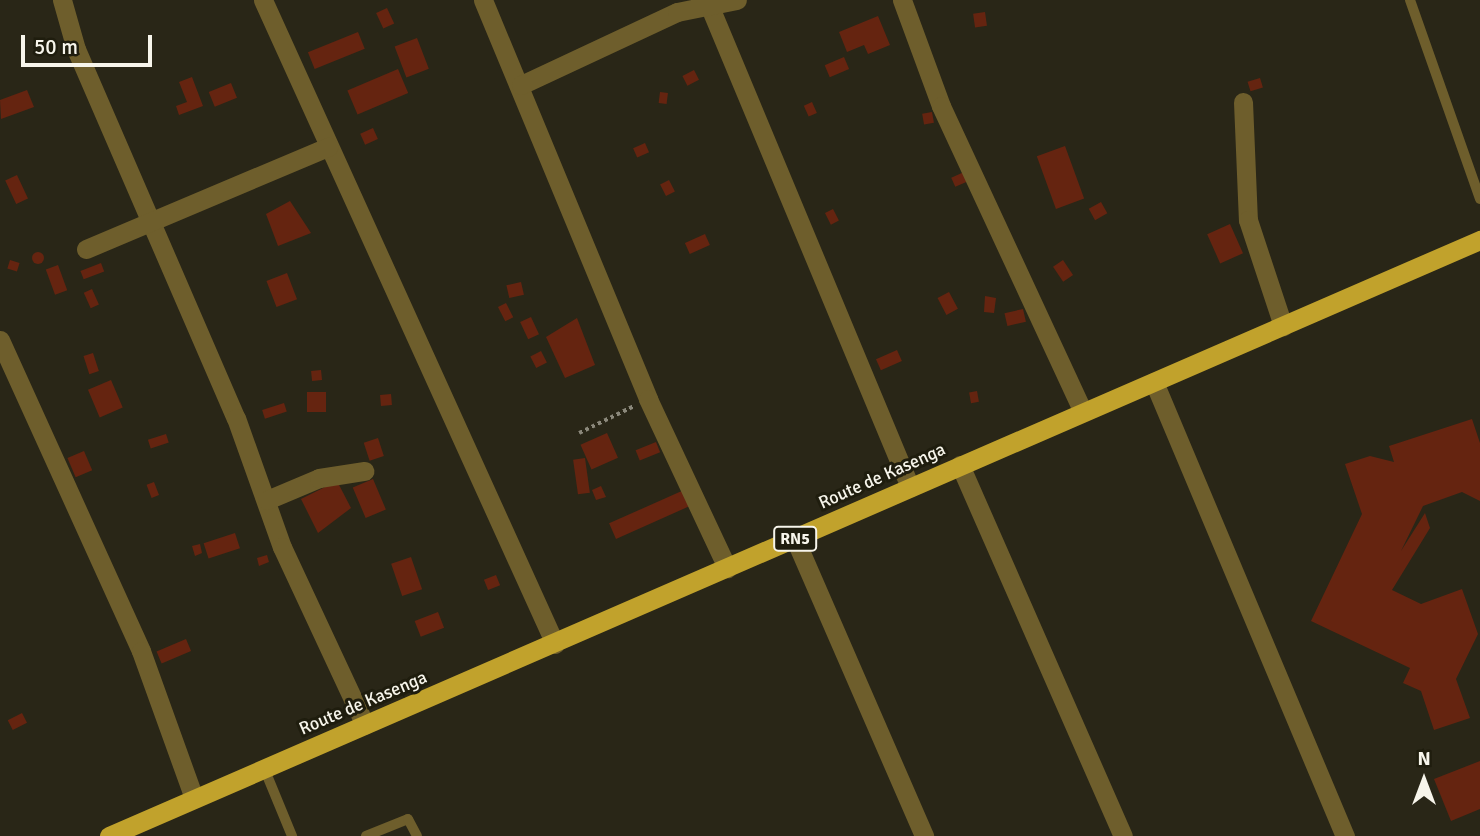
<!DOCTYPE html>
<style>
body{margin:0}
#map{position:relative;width:1480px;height:836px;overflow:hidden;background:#292617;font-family:Signika,sans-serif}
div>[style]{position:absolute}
.building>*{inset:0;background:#652410;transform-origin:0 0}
.round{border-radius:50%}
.path>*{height:3.5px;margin-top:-1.75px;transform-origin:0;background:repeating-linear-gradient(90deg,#8b887b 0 3.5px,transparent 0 7px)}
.service>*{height:10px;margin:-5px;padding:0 5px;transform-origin:5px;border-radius:5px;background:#6e5e2c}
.minor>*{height:19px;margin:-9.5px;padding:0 9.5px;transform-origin:9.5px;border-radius:9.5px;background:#6e5e2c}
.trunk>*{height:19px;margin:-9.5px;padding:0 9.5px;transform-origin:9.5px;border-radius:9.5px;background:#c1a22c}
span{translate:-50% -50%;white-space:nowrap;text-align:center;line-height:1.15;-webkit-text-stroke:6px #1f1d0e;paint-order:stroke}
.shield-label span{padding:2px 5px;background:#1f1d0e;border:2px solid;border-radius:5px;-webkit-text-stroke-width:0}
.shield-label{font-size:16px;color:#f7f5eb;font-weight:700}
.street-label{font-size:18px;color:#f7f5eb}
.north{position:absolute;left:1389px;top:745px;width:70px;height:70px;-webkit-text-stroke:5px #1f1d0e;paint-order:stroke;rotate:0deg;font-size:19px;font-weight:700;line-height:28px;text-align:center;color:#f7f5eb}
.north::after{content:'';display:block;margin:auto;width:24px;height:32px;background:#f7f5eb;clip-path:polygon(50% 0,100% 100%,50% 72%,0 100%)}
.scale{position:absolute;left:21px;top:35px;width:131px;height:32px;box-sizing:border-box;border:4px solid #f7f5eb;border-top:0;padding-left:9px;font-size:21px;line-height:24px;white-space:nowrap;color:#f7f5eb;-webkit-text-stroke:5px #1f1d0e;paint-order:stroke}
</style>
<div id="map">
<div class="building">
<i style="left:387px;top:8px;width:17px;height:12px;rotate:65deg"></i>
<i style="left:985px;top:12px;width:14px;height:12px;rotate:82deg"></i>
<i style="clip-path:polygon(878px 16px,890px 45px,868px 54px,864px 45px,847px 52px,839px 32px)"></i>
<i style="left:358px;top:32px;width:18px;height:54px;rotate:68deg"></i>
<i style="left:417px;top:38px;width:33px;height:24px;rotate:69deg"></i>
<i style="left:844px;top:57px;width:13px;height:21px;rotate:67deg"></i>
<i style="left:398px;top:69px;width:26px;height:55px;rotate:67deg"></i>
<i style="left:694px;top:70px;width:11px;height:13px;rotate:63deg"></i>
<i style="clip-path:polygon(192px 77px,203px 106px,179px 115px,176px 106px,187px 102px,179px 82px)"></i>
<i style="left:1260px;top:78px;width:10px;height:13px;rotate:73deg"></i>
<i style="left:231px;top:83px;width:16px;height:24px;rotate:68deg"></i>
<i style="clip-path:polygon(27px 90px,34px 107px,1px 119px,0 100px)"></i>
<i style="left:660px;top:92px;width:8px;height:11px;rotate:7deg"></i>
<i style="left:812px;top:102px;width:12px;height:9px;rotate:66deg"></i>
<i style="left:932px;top:112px;width:11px;height:10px;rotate:80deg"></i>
<i style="left:373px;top:128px;width:12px;height:14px;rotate:66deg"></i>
<i style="left:645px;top:143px;width:10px;height:13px;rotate:66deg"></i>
<i style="left:1065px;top:146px;width:56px;height:30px;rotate:70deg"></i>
<i style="left:964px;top:172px;width:10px;height:14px;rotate:66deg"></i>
<i style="left:17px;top:175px;width:26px;height:13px;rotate:65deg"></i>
<i style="left:669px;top:180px;width:13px;height:10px;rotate:63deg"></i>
<i style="clip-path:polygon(290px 201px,311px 233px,278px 246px,266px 214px)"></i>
<i style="left:1101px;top:202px;width:13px;height:14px;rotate:61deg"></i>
<i style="left:833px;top:209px;width:13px;height:9px;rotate:63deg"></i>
<i style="left:1230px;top:224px;width:32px;height:25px;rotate:66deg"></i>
<i style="left:705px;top:234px;width:12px;height:22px;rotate:66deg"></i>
<i class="round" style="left:32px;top:252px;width:12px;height:12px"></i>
<i style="left:10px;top:260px;width:10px;height:9px;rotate:17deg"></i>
<i style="left:1063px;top:260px;width:18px;height:12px;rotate:56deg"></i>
<i style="left:101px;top:263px;width:9px;height:22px;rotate:69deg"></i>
<i style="left:58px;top:265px;width:27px;height:13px;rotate:70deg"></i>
<i style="left:287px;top:273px;width:28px;height:22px;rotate:69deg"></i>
<i style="left:521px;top:282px;width:13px;height:15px;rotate:77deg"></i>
<i style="left:92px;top:289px;width:17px;height:9px;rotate:66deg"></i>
<i style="left:949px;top:292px;width:19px;height:13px;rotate:62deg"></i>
<i style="clip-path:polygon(985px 296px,996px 298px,994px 313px,984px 312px)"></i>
<i style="left:506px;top:303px;width:16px;height:9px;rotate:63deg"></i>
<i style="left:1023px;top:309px;width:13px;height:19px;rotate:77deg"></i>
<i style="left:531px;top:317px;width:19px;height:12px;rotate:65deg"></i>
<i style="clip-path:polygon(577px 318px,595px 365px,565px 378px,546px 337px)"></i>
<i style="left:897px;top:350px;width:12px;height:23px;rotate:66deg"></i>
<i style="left:541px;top:351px;width:13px;height:12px;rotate:63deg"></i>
<i style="left:93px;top:353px;width:19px;height:10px;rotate:72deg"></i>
<i style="left:321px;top:370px;width:10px;height:10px;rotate:84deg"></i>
<i style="left:111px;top:380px;width:30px;height:25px;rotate:67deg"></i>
<i style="left:977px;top:391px;width:11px;height:8px;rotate:80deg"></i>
<i style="left:326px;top:392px;width:20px;height:19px;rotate:90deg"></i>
<i style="left:391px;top:394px;width:11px;height:11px;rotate:85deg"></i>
<i style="left:284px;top:403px;width:9px;height:23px;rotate:72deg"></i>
<i style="clip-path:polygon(1472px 419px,1480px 443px,1480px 501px,1462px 492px,1423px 506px,1401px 551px,1425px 513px,1430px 528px,1392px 590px,1421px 604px,1462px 589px,1478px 634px,1456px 679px,1470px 718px,1434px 730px,1421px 691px,1403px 683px,1410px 668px,1311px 621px,1362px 514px,1345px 464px,1370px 456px,1394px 462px,1389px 446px)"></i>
<i style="left:607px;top:433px;width:27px;height:29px;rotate:66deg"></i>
<i style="left:166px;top:434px;width:9px;height:19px;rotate:72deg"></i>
<i style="left:378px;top:438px;width:19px;height:15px;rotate:72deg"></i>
<i style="left:656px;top:442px;width:11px;height:22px;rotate:68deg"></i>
<i style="left:84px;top:451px;width:21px;height:18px;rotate:67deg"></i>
<i style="left:585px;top:458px;width:35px;height:12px;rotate:82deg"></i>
<i style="left:373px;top:479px;width:33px;height:22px;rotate:67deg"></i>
<i style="clip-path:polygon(337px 481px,351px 508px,318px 533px,301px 499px)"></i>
<i style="left:154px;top:482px;width:14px;height:8px;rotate:69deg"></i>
<i style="clip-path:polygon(601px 486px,606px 497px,596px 500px,592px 490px)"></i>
<i style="left:684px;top:490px;width:17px;height:82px;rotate:66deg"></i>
<i style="left:235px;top:533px;width:16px;height:33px;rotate:72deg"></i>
<i style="clip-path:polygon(200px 544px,202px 553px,195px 556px,192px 546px)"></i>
<i style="clip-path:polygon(267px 555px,269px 562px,259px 566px,257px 558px)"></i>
<i style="left:411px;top:557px;width:34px;height:21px;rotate:71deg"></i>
<i style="left:496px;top:575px;width:11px;height:13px;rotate:68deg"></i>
<i style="left:438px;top:612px;width:17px;height:25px;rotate:69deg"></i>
<i style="left:186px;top:639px;width:13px;height:32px;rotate:67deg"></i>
<i style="left:22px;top:713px;width:11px;height:16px;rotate:63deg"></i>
<i style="clip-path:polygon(1480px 761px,1480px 809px,1451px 821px,1434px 779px)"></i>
</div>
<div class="path">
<i style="left:579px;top:433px;width:61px;rotate:-26.1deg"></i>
</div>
<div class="service">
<i style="left:1410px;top:0;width:211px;rotate:70.6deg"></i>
<i style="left:264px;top:768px;width:74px;rotate:67.6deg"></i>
<i style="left:366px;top:836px;width:45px;rotate:-22deg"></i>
<i style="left:408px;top:819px;width:19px;rotate:62deg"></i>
</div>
<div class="minor">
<i style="left:62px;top:0;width:51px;rotate:74.1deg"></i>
<i style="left:76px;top:49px;width:402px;rotate:66.6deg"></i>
<i style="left:236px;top:418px;width:137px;rotate:70.4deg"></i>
<i style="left:282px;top:547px;width:196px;rotate:65deg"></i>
<i style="left:263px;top:0;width:707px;rotate:65.61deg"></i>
<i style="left:483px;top:0;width:432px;rotate:67.5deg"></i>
<i style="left:648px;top:399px;width:187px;rotate:64.9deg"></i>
<i style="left:707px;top:0;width:528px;rotate:67.37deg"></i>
<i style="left:902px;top:0;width:113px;rotate:69.8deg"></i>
<i style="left:941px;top:106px;width:337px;rotate:65.1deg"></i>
<i style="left:521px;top:85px;width:172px;rotate:-25.1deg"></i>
<i style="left:677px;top:12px;width:61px;rotate:-11.3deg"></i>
<i style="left:1243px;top:102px;width:118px;rotate:87.6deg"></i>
<i style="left:1248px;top:220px;width:112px;rotate:71.7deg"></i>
<i style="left:86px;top:249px;width:263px;rotate:-22.9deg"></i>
<i style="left:0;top:340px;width:341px;rotate:65.6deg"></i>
<i style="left:141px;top:651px;width:156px;rotate:70.2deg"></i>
<i style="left:1154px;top:382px;width:493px;rotate:67.2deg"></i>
<i style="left:960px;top:465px;width:405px;rotate:66.3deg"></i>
<i style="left:267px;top:500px;width:56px;rotate:-22.9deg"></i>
<i style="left:319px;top:478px;width:46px;rotate:-8.8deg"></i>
<i style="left:795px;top:539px;width:324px;rotate:66.5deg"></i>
</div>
<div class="trunk">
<i style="left:109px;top:836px;width:1495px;rotate:-23.5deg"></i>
</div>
<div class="shield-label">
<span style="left:795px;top:539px">RN5</span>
</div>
<div class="street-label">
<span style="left:882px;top:476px;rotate:-24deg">Route de Kasenga</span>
<span style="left:363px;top:703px;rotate:-23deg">Route de Kasenga</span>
</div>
<div class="north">N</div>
<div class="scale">50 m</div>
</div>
